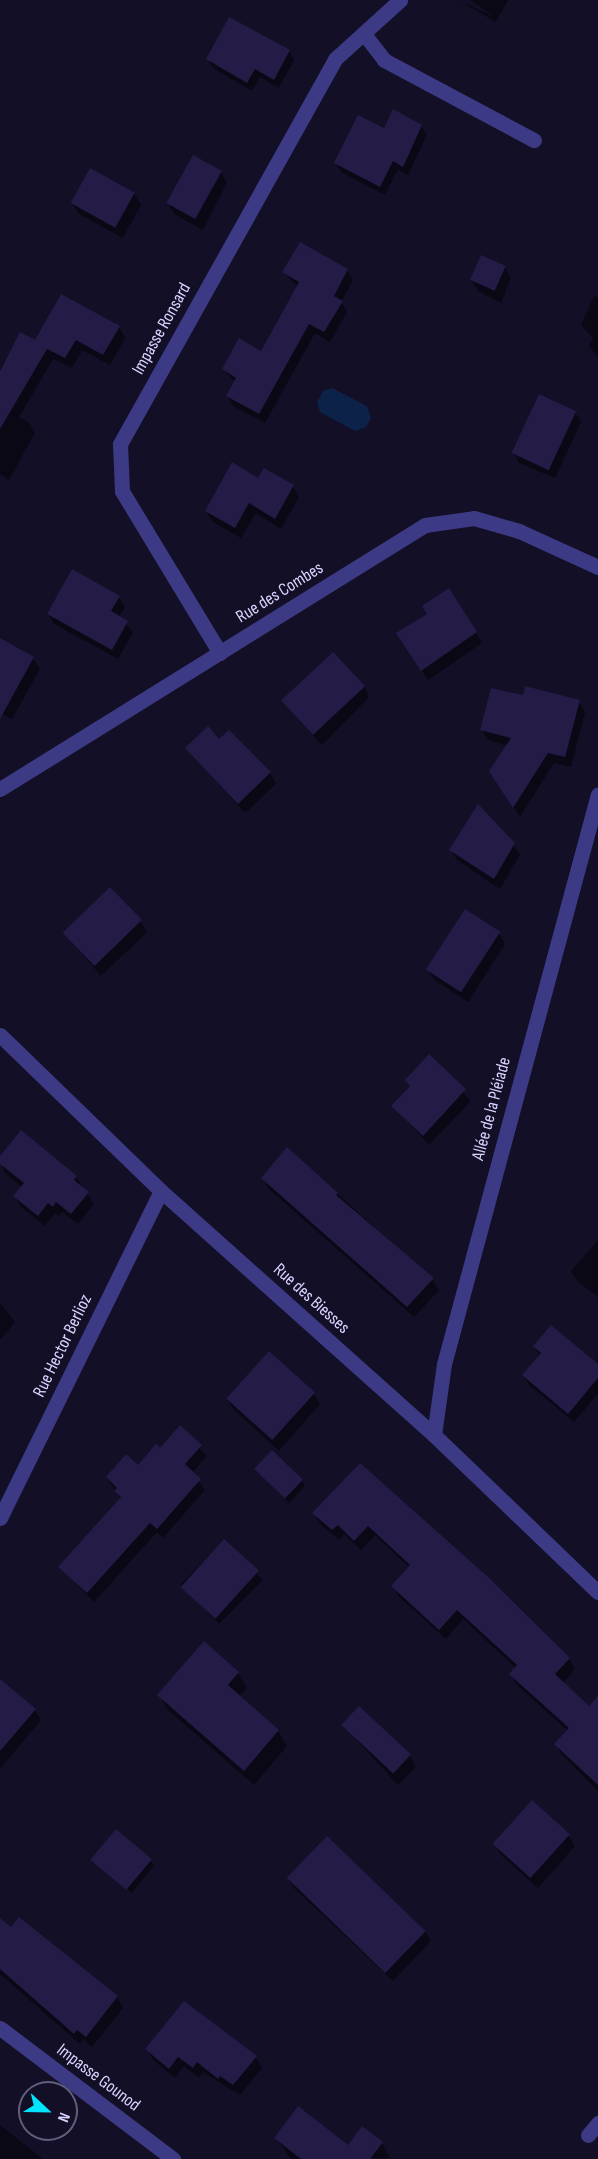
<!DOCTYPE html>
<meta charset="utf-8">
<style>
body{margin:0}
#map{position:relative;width:598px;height:2159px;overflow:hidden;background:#130f26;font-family:"Sofia Sans Condensed",sans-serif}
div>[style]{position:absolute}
.water>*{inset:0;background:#0c2248}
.shadow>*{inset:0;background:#0007;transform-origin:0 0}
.building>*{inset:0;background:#241b47;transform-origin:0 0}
.minor>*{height:15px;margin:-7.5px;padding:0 7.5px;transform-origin:7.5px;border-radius:7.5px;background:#3d3a85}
span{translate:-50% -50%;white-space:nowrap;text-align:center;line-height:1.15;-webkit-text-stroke:4.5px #130f26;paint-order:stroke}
.street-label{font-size:18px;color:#d9d4ff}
.north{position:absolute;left:18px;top:2081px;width:60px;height:60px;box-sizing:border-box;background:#130f26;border:2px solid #625e7d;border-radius:50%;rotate:112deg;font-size:16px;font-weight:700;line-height:24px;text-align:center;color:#d9d4ff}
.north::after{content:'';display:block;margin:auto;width:21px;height:27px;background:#00e5ff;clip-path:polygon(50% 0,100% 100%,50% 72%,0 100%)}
</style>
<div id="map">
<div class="water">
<i style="clip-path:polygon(332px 388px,367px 406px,371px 418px,366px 427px,355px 431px,320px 412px,317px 402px,323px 391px)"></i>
</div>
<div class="shadow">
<i style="clip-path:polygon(458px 0,495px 17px,470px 0,508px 0,496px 22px)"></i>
<i style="clip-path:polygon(289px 51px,294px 60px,279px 88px,260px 77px,252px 91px,213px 68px,208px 59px)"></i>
<i style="clip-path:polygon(421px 126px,427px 135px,408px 175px,398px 169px,385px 195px,341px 172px,336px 163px,384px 130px)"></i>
<i style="clip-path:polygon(221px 172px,227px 183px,203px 230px,174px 214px,168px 203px)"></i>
<i style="clip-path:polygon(134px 194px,141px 205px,123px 238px,79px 214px,72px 203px)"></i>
<i style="clip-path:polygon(505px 268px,511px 278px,501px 303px,478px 291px,472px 280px)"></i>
<i style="clip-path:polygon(347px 270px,353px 280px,341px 302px,347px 312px,330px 342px,315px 333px,265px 423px,233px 406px,227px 396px,235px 382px,223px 369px,261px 353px,298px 287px,284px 272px)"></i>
<i style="clip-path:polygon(594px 296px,598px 297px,598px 357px,589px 346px,593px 338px,581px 325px)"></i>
<i style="clip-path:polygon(119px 327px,125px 338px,110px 365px,82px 350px,72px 368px,53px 359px,19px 417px,29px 423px,35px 433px,9px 480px,0 474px,0 369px,20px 334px,35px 342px)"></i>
<i style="clip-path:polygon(575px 412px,581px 422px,555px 478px,519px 463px,513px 452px)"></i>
<i style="clip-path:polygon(259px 480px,293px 487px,299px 497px,281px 529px,256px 513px,241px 538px,213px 522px,206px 511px)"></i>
<i style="clip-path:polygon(449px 590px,482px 643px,428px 680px,404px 644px)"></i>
<i style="clip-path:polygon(119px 597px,125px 607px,119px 617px,133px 632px,118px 659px,54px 624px,48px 614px)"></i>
<i style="clip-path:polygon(0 640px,33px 659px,40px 669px,12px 719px,0 713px)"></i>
<i style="clip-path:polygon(364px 686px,369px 697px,322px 745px,283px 701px)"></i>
<i style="clip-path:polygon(524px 697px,579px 702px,585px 712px,571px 767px,554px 763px,520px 817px,497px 782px,508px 746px,488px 740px,482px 730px)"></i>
<i style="clip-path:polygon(219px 741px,270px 773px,276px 784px,245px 813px,187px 748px)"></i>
<i style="clip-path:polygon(513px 844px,520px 855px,500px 889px,457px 860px,451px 850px)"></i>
<i style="clip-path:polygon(140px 921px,147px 932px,101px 976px,64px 933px)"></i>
<i style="clip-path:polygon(499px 933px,505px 944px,468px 1002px,435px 980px,428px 970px)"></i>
<i style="clip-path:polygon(429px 1057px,471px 1101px,429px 1145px,393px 1106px,411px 1087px,407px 1081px)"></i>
<i style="clip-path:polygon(288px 1149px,432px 1279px,439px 1290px,414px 1317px,269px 1189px,263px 1178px)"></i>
<i style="clip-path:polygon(0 1158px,76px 1177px,94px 1204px,78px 1224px,62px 1212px,59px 1216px,55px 1213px,45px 1226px,21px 1207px,15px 1196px,22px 1187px,4px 1172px)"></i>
<i style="clip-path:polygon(598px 1240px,598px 1297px,578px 1282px,571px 1271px)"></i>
<i style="clip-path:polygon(0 1303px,15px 1322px,0 1340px)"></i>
<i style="clip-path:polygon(534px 1346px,598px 1366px,598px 1394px,574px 1422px,529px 1385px,523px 1375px,540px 1356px)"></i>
<i style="clip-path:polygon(314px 1394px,320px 1404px,279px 1451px,233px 1409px,227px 1398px)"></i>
<i style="clip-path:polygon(180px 1428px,207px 1456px,192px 1473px,205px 1490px,163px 1538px,157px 1532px,94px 1602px,60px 1567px,121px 1499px,107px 1478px,138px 1467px,160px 1450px)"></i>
<i style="clip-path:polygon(360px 1465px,569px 1659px,575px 1669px,563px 1683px,598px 1717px,598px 1791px,562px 1755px,556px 1744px,568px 1731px,517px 1685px,511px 1674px,516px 1668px,463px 1619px,446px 1639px,399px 1597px,393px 1586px,410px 1568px,375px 1535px,361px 1550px,344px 1534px,339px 1540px,320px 1524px,314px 1514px)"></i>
<i style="clip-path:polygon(256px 1469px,302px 1481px,305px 1486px,289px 1503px)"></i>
<i style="left:224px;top:1541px;width:55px;height:62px;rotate:45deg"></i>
<i style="clip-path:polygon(238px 1673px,247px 1688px,239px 1697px,278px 1731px,287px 1746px,254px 1785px,168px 1710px,159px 1695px)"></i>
<i style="clip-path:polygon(0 1689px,35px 1710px,41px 1720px,0 1769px)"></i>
<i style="clip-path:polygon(343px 1725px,410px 1756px,416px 1767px,398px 1785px)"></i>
<i style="clip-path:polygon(568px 1835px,575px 1846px,538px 1888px,501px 1855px,494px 1844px)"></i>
<i style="clip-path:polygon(150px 1860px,154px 1865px,132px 1893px,93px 1861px)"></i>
<i style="clip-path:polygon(288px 1878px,425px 1931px,431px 1941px,393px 1981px,294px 1888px)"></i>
<i style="clip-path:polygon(0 1920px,117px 1997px,123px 2008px,92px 2047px,83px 2039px,80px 2044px,0 1974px)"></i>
<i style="clip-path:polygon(147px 2049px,256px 2057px,262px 2068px,240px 2095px,203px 2072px,199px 2078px,184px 2066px,175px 2078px,153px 2060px)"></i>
<i style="clip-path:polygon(0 2125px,43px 2159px,0 2159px)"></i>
<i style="clip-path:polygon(276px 2138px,348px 2147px,382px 2143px,390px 2158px,291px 2159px)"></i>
</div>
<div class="building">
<i style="clip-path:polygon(229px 17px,290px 50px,274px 80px,255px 69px,247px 83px,206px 59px)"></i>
<i style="clip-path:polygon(393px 109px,422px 125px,403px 167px,393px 161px,380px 187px,334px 163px,358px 115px,384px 128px)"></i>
<i style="left:193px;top:155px;width:33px;height:55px;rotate:29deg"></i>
<i style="left:90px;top:168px;width:51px;height:40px;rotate:29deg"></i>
<i style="clip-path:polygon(300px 242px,348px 269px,334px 296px,343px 301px,324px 332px,309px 324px,259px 414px,226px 396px,236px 378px,222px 369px,239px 338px,261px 351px,299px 282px,282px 272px)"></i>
<i style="left:481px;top:255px;width:27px;height:27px;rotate:24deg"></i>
<i style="clip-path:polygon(61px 294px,120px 326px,103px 355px,76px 340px,65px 358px,47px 349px,0 429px,0 371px,20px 332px,35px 340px)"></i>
<i style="left:539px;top:394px;width:41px;height:65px;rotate:25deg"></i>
<i style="clip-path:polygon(232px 462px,258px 478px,264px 468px,294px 485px,275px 519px,249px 503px,235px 528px,205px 511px)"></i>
<i style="clip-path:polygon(72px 569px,120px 596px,111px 611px,128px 621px,112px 650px,47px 614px)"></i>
<i style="clip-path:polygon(449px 588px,477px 632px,421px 671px,396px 633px,427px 614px,422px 606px)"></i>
<i style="clip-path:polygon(0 638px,34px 657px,0 719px)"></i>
<i style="left:333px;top:652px;width:47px;height:71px;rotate:47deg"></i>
<i style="clip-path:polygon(525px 686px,580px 700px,565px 757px,548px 753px,513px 808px,489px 771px,511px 738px,480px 730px,491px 688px,523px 695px)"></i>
<i style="clip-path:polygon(208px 726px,219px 739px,229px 730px,271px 772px,238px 804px,185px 748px)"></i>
<i style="clip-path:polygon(478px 804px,515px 843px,494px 879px,449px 850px)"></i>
<i style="left:110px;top:887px;width:46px;height:66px;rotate:46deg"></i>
<i style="left:465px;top:909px;width:42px;height:72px;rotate:33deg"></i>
<i style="clip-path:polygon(429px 1054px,466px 1089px,423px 1136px,391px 1106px,410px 1086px,405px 1080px)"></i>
<i style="clip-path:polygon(21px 1130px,77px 1176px,74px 1180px,89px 1192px,71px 1214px,56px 1202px,53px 1207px,48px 1203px,38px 1216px,13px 1196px,24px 1183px,0 1164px,0 1156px)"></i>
<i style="clip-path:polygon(287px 1147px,338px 1193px,336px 1195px,434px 1278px,407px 1307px,261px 1178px)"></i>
<i style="clip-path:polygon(551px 1325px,598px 1364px,598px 1378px,568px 1414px,522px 1375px,541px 1353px,533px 1346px)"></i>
<i style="left:269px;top:1351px;width:62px;height:64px;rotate:42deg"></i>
<i style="clip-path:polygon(180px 1425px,202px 1445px,185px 1464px,201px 1479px,157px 1529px,150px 1523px,87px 1593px,58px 1567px,121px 1497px,114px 1491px,117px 1488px,106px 1477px,126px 1454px,138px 1465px,156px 1444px,160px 1448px)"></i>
<i style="left:272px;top:1450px;width:43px;height:26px;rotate:44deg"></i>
<i style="clip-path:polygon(360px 1463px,487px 1576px,570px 1658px,555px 1674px,589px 1706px,598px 1696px,598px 1785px,554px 1744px,569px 1728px,509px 1674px,517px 1665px,457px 1610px,439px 1630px,391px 1586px,410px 1565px,368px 1526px,354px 1541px,338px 1525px,332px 1530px,312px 1513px)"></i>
<i style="left:224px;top:1539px;width:47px;height:65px;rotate:42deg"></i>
<i style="clip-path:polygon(204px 1641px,239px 1672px,228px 1685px,279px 1730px,244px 1771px,157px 1695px)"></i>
<i style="clip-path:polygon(0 1679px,36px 1709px,0 1751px)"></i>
<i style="left:359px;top:1706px;width:71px;height:26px;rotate:43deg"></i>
<i style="left:532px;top:1800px;width:51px;height:59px;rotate:42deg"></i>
<i style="left:116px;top:1829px;width:47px;height:40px;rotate:40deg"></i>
<i style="left:327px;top:1836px;width:137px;height:58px;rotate:44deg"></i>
<i style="clip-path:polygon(19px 1917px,118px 1996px,86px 2037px,77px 2030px,74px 2034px,0 1969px,0 1918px,11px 1927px)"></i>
<i style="clip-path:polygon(184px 2001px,257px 2056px,233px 2085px,220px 2076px,218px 2079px,197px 2062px,193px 2068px,178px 2057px,169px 2069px,145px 2049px)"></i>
<i style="clip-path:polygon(298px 2106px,348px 2145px,362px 2126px,383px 2142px,370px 2159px,301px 2159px,274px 2138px)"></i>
</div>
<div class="minor">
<i style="left:364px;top:34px;width:33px;rotate:52deg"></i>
<i style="left:384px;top:60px;width:170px;rotate:28.1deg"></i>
<i style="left:220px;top:653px;width:189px;rotate:-121.2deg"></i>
<i style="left:122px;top:491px;width:47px;rotate:-92.4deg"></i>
<i style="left:120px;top:444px;width:441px;rotate:-60.8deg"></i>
<i style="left:335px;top:59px;width:88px;rotate:-42.2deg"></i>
<i style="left:0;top:789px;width:500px;rotate:-31.85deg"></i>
<i style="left:425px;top:525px;width:49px;rotate:-8.1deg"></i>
<i style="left:474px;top:518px;width:47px;rotate:16.1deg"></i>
<i style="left:519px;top:531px;width:87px;rotate:24.5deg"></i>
<i style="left:0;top:1035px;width:224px;rotate:44.1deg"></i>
<i style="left:161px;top:1191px;width:366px;rotate:41.8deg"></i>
<i style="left:434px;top:1435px;width:227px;rotate:43.8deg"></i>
<i style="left:434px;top:1435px;width:72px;rotate:-82deg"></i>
<i style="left:444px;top:1364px;width:590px;rotate:-74.88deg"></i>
<i style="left:0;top:1518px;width:364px;rotate:-63.8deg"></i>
<i style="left:0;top:2028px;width:217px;rotate:37.1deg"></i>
<i style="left:588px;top:2135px;width:16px;rotate:-50deg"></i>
</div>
<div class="street-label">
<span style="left:162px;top:329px;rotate:-61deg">Impasse Ronsard</span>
<span style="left:280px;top:593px;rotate:-32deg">Rue des Combes</span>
<span style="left:492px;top:1109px;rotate:-75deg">Allée de la Pléiade</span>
<span style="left:311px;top:1299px;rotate:42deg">Rue des Biesses</span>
<span style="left:63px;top:1346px;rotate:-64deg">Rue Hector Berlioz</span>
<span style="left:98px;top:2078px;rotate:37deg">Impasse Gounod</span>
</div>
<div class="north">N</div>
</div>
